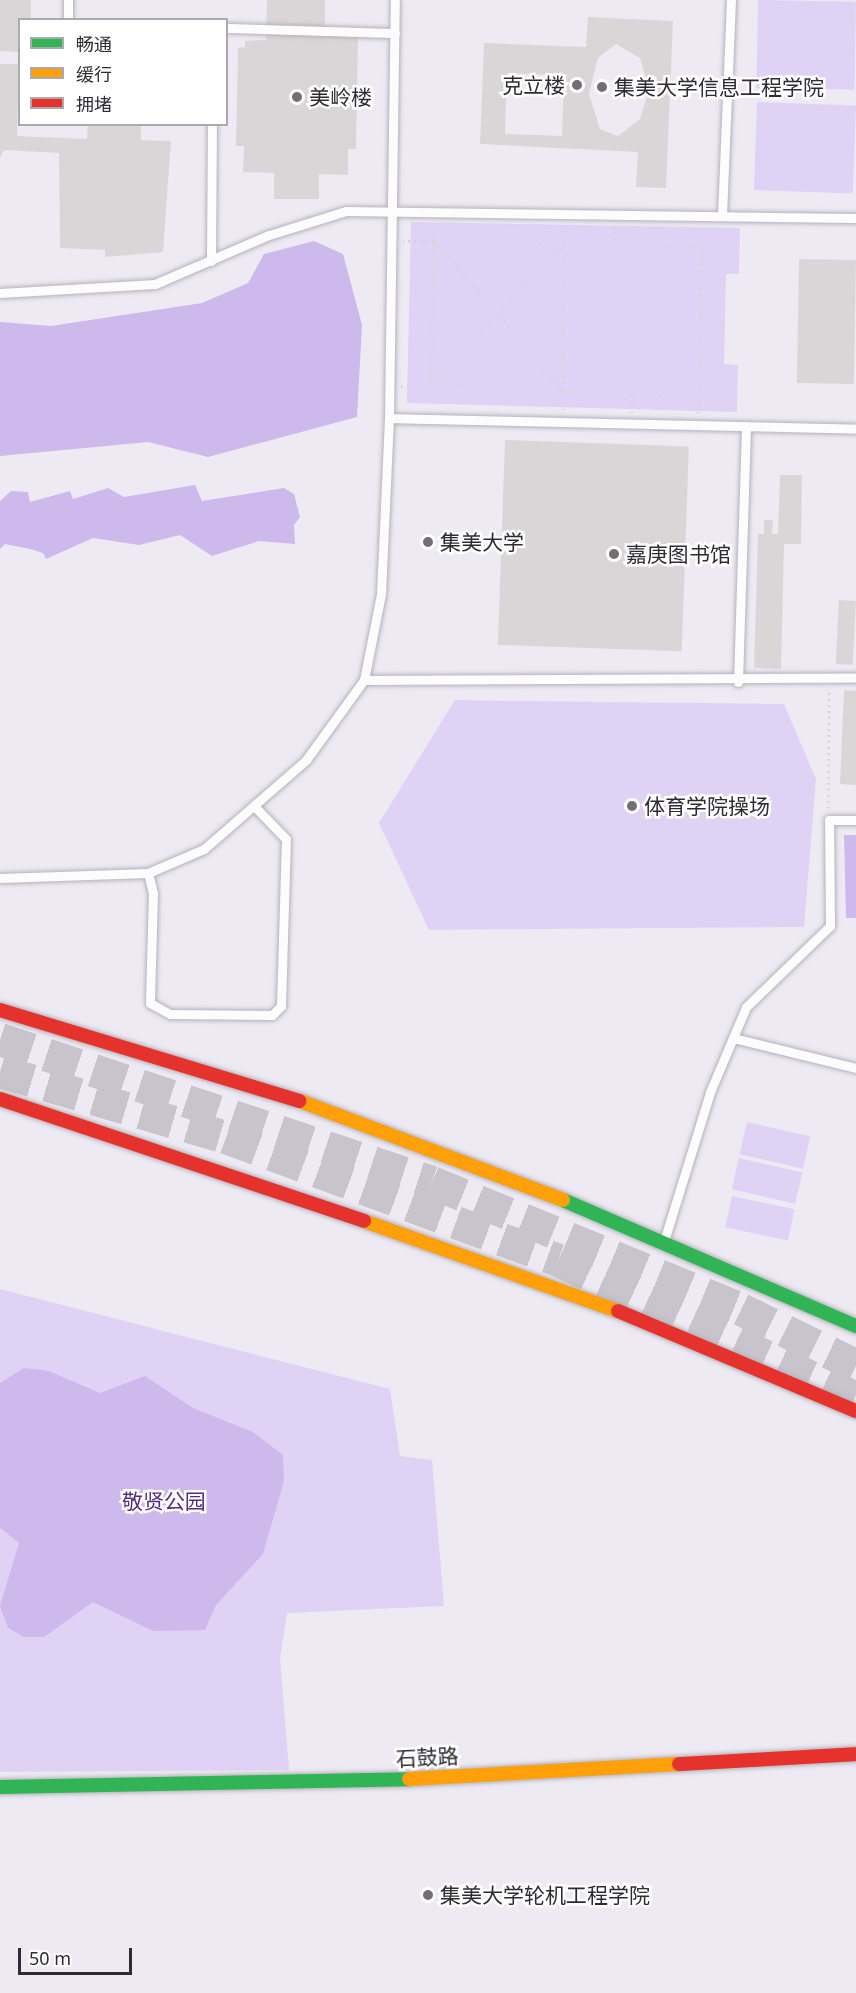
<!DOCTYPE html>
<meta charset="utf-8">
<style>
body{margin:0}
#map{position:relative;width:856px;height:1993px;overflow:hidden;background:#eeeaf3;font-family:"Noto Sans","Noto Sans SC",sans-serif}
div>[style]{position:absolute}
.green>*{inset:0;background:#e0d2f5;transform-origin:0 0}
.water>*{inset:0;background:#ceb9ed}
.building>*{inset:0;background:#dad6d8;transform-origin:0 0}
.highway-tunnel>*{height:33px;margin-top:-16.5px;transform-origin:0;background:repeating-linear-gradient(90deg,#c8c4cc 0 33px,transparent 0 49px)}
.path>*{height:3px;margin-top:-1.5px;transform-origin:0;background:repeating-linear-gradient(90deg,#d5d5d7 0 1.5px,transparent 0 6px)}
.roads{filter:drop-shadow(0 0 2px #b5b2b9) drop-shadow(0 0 2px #b5b2b9)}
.lane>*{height:9px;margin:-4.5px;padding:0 4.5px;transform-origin:4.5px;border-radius:4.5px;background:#fcfcfd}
.fast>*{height:14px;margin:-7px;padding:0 7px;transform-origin:7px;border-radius:7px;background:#30b455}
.slow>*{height:14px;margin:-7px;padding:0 7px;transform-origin:7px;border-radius:7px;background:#ff9f0a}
.jam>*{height:14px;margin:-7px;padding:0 7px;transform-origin:7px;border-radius:7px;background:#e5322d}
.dots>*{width:16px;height:16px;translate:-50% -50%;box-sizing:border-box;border:3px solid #fff;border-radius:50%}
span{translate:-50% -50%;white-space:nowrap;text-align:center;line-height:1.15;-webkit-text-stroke:5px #fff;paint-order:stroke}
.poi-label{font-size:21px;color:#2e2c32}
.right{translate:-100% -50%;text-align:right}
.left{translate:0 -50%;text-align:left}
.park-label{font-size:21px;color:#542e7f}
.street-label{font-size:21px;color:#2e2c32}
.legend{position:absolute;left:18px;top:18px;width:210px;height:108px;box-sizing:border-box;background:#fff;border:2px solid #ababad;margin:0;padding:8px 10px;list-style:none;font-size:18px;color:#2e2c32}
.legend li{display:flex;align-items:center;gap:12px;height:30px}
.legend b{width:30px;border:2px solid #ababad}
.scale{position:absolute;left:18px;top:1948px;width:114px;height:27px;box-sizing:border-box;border:3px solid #2e2c32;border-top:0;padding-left:8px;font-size:18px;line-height:21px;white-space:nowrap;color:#2e2c32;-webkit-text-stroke:4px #fff;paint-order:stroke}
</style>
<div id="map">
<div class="green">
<i style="left:758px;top:0;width:98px;height:88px;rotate:1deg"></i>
<i style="left:757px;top:102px;width:99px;height:88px;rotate:2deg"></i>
<i style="clip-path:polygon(411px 222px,740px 228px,739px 274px,726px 274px,724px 364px,738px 365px,737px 412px,407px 403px)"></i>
<i style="clip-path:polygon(455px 700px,784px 704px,816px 779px,804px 927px,429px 930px,379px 823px)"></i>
<i style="left:747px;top:1122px;width:65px;height:33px;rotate:13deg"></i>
<i style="left:739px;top:1158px;width:65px;height:32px;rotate:13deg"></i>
<i style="left:732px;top:1196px;width:64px;height:32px;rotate:12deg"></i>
<i style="clip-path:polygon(0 1289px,390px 1389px,400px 1456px,432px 1460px,444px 1606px,287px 1613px,280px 1658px,289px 1770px,0 1772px)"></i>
</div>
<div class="water">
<i style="clip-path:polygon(314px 241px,343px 254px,362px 325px,357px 417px,208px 457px,148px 442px,0 456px,0 322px,51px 326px,202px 303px,248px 283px,264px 254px)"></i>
<i style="clip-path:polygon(195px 485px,202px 501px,284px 488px,294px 494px,300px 517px,294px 525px,295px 544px,259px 541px,212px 556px,180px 535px,139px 545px,93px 538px,46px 559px,43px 553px,30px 549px,5px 544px,0 549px,0 501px,11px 491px,28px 492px,30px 502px,70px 491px,73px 499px,108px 488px,124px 497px)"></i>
<i style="clip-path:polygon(844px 835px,856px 835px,856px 918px,846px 918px)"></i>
<i style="clip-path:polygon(24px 1368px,49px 1371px,100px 1393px,145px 1376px,193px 1408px,253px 1432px,283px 1455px,284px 1481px,263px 1554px,216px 1605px,205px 1630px,153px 1631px,93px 1602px,44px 1637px,24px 1637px,8px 1628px,0 1606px,19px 1543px,0 1528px,0 1383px)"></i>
</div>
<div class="building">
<i style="clip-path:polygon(0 0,31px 0,31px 20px,20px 20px,20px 52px,0 51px)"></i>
<i style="clip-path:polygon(267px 0,325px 0,325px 36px,358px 36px,356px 149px,348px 149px,348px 175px,319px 174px,319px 199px,274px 199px,274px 173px,243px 172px,244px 146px,236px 146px,238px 48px,245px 47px,245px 41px,266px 40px)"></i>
<i style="clip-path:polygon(evenodd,588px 17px,673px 21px,666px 188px,636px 187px,638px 152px,480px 144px,484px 43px,586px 47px,588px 17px,616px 44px,640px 58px,649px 89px,640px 119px,618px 136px,600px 129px,589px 94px,598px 58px,616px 44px,588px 17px,507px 73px,564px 76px,562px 136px,505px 134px,507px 73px)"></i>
<i style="clip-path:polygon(0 64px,19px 64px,17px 136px,87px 139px,88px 124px,141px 124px,141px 140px,171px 141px,163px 252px,105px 257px,105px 250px,60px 248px,59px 153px,4px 150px,0 158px)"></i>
<i style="left:799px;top:259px;width:57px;height:124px;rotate:1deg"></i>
<i style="left:505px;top:440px;width:184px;height:205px;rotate:2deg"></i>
<i style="clip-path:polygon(780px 475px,802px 475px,801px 544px,784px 544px,781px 669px,754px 668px,758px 534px,764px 534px,764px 520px,773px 520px,772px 534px,778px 534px)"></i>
<i style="left:839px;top:600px;width:17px;height:64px;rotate:3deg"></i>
<i style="clip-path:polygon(844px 690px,856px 691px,856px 785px,840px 784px)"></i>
</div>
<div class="highway-tunnel">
<i style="left:0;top:1039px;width:455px;rotate:18.3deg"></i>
<i style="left:432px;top:1182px;width:334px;rotate:22.3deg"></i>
<i style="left:741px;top:1309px;width:128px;rotate:26deg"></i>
<i style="left:0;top:1071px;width:235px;rotate:16.3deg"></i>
<i style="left:226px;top:1137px;width:354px;rotate:20.3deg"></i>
<i style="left:558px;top:1260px;width:328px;rotate:24.8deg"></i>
</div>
<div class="path">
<i style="left:564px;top:224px;width:20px;rotate:90deg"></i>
<i style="left:434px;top:241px;width:19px;rotate:-87deg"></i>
<i style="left:615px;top:245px;width:19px;rotate:-90deg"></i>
<i style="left:702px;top:247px;width:268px;rotate:-178.7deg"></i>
<i style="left:434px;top:241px;width:143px;rotate:91.2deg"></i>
<i style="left:431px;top:384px;width:268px;rotate:2.8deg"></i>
<i style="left:699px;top:397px;width:150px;rotate:-88.9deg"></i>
<i style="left:702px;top:247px;width:19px;rotate:-90deg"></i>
<i style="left:401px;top:386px;width:30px;rotate:-4deg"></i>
<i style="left:431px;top:384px;width:97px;rotate:-46.3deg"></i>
<i style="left:498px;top:314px;width:96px;rotate:-46.7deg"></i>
<i style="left:564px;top:244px;width:147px;rotate:90.4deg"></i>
<i style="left:563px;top:391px;width:101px;rotate:-130.2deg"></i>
<i style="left:498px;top:314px;width:97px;rotate:-131.2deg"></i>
<i style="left:434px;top:241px;width:31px;rotate:180deg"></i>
<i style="left:563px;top:410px;width:19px;rotate:-90deg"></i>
<i style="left:632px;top:413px;width:19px;rotate:-90deg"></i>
<i style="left:698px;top:413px;width:16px;rotate:-86deg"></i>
<i style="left:828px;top:808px;width:119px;rotate:-89.5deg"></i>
</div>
<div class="roads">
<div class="lane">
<i style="left:68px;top:20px;width:20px;rotate:-90deg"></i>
<i style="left:226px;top:28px;width:169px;rotate:1.7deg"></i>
<i style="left:722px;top:215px;width:215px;rotate:-87.6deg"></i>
<i style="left:211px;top:261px;width:137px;rotate:-89.6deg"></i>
<i style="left:0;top:293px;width:155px;rotate:-3.3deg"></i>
<i style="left:155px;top:284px;width:124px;rotate:-23.3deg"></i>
<i style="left:269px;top:235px;width:81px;rotate:-17.3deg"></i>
<i style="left:346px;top:211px;width:510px;rotate:0.79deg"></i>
<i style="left:389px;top:418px;width:467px;rotate:1.3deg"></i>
<i style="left:364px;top:680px;width:492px;rotate:-0.3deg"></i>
<i style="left:738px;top:682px;width:256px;rotate:-88.2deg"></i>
<i style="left:148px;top:873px;width:21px;rotate:76deg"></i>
<i style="left:153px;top:893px;width:110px;rotate:91.6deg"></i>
<i style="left:150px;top:1003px;width:23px;rotate:29deg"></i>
<i style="left:170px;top:1014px;width:102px;rotate:0.6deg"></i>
<i style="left:272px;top:1015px;width:13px;rotate:-45deg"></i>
<i style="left:281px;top:1006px;width:167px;rotate:-88.3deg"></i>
<i style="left:286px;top:839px;width:43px;rotate:-134.1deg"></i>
<i style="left:0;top:878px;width:148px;rotate:-1.9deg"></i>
<i style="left:148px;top:873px;width:61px;rotate:-23.2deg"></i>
<i style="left:204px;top:849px;width:135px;rotate:-41.1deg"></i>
<i style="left:306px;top:760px;width:99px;rotate:-54.1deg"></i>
<i style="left:364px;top:680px;width:88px;rotate:-78.8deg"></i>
<i style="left:381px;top:594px;width:176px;rotate:-87.4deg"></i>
<i style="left:389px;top:418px;width:418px;rotate:-89.2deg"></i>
<i style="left:733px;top:1038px;width:127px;rotate:13.7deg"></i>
<i style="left:664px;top:1241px;width:156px;rotate:-72.8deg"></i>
<i style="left:710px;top:1092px;width:92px;rotate:-67deg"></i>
<i style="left:746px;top:1007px;width:117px;rotate:-44deg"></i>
<i style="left:830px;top:926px;width:106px;rotate:-90.5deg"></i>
<i style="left:829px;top:820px;width:27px"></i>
</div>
<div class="fast">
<i style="left:563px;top:1200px;width:319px;rotate:23.3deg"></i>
<i style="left:0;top:1787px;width:409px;rotate:-1.1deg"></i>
</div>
<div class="slow">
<i style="left:300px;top:1101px;width:281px;rotate:20.6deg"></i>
<i style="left:364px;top:1221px;width:269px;rotate:19.5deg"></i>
<i style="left:409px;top:1779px;width:270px;rotate:-3.2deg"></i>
</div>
<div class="jam">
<i style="left:0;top:1010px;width:313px;rotate:16.9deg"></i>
<i style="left:0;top:1099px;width:384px;rotate:18.5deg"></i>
<i style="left:618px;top:1311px;width:258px;rotate:22.8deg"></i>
<i style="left:679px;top:1764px;width:177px;rotate:-3.2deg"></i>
</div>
</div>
<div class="dots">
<i style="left:577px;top:85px;background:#716e76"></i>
<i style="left:602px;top:87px;background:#716e76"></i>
<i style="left:297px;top:97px;background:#716e76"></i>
<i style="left:428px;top:542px;background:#716e76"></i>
<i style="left:614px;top:554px;background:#716e76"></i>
<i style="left:632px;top:806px;background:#716e76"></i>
<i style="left:428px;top:1895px;background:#716e76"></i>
</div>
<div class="poi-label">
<span class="right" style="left:565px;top:85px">克立楼</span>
<span class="left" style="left:614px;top:87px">集美大学信息工程学院</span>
<span class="left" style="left:309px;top:97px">美岭楼</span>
<span class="left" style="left:440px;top:542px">集美大学</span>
<span class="left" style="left:626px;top:554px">嘉庚图书馆</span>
<span class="left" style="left:644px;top:806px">体育学院操场</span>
<span class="left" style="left:440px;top:1895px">集美大学轮机工程学院</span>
</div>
<div class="park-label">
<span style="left:164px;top:1501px">敬贤公园</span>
</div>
<div class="street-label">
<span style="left:427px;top:1757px;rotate:-3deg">石鼓路</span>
</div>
<ul class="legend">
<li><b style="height:8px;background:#30b455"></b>畅通</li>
<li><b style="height:8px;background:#ff9f0a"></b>缓行</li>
<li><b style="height:8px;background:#e5322d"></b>拥堵</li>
</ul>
<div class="scale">50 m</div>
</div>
